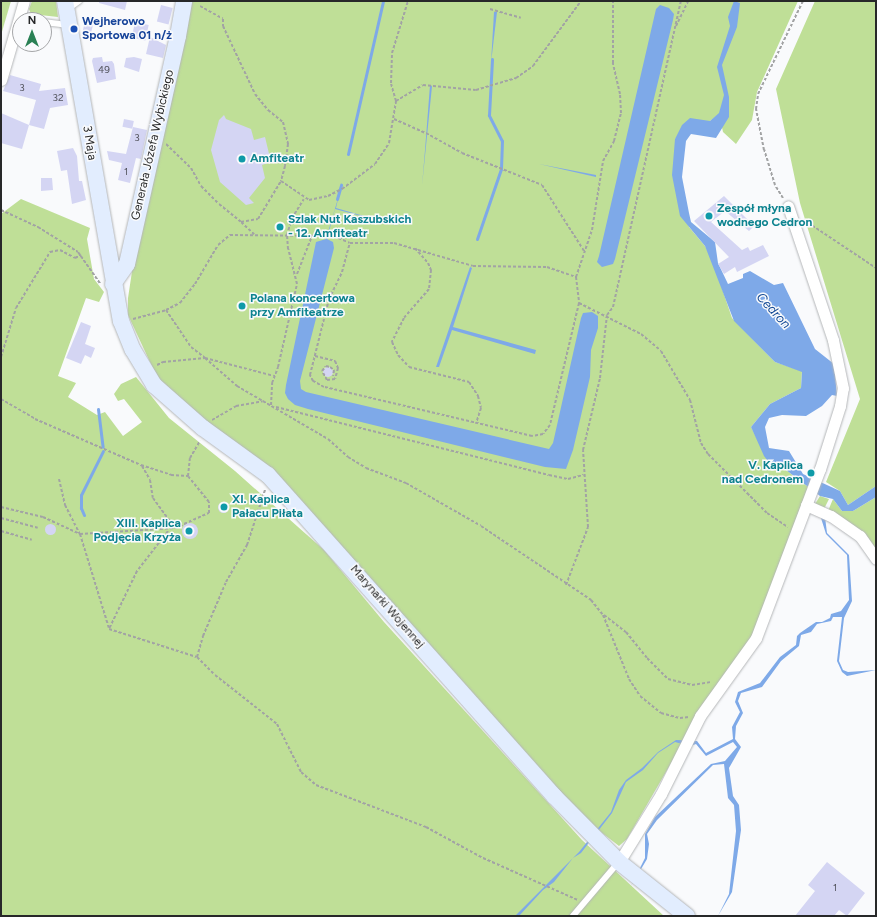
<!DOCTYPE html>
<meta charset="utf-8">
<style>
body{margin:0}
#map{position:relative;width:877px;height:917px;overflow:hidden;background:#f9fafc;font-family:Figtree,sans-serif}
div>[style]{position:absolute}
.green>*{inset:0;background:#bfdf97}
.water>*{inset:0;background:#7ea9e8}
.stream>*{height:3px;margin:-1.5px;padding:0 1.5px;transform-origin:1.5px;border-radius:1.5px;background:#7ea9e8}
.building>*{inset:0;background:#d4d5f3;transform-origin:0 0}
.round{border-radius:50%}
.path>*{height:2px;margin-top:-1px;transform-origin:0;background:repeating-linear-gradient(90deg,#a2a3a4 0 3px,transparent 0 5px)}
.roads{filter:drop-shadow(0 0 1px #b4b6b8) drop-shadow(0 0 1px #b4b6b8)}
.lane>*{height:5.5px;margin:-2.75px;padding:0 2.75px;transform-origin:2.75px;border-radius:2.75px;background:#fff}
.street>*{height:11px;margin:-5.5px;padding:0 5.5px;transform-origin:5.5px;border-radius:5.5px;background:#fff}
.secondary>*{height:16px;margin:-8px;padding:0 8px;transform-origin:8px;border-radius:8px;background:#e2edfe}
.dots>*{width:11px;height:11px;translate:-50% -50%;box-sizing:border-box;border:2px solid #f9fafc;border-radius:50%}
span{translate:-50% -50%;white-space:nowrap;text-align:center;line-height:1.15;-webkit-text-stroke:3px #f9fafc;paint-order:stroke}
.number-label{font-size:10px;color:#52535c}
.number-label span{-webkit-text-stroke-width:0}
.transit-label{font-size:12px;color:#164399;font-weight:700}
.left{translate:0 -50%;text-align:left}
.street-label{font-size:12px;color:#272829}
.culture-label{font-size:12px;color:#0d838f;font-weight:700}
.right{translate:-100% -50%;text-align:right}
.water-label{font-size:13px;color:#184d98;font-style:italic}
.frame{position:absolute;inset:0;border:2px solid #272829;pointer-events:none}
.north{position:absolute;left:12px;top:12px;width:40px;height:40px;box-sizing:border-box;background:#f9fafc;border:1px solid #a5a6a8;border-radius:50%;rotate:0deg;font-size:11px;font-weight:700;line-height:16px;text-align:center;color:#272829}
.north::after{content:'';display:block;margin:auto;width:14px;height:18px;background:#298054;clip-path:polygon(50% 0,100% 100%,50% 72%,0 100%)}
</style>
<div id="map">
<div class="green">
<i style="clip-path:polygon(1px 1px,11px 1px,1px 35px)"></i>
<i style="clip-path:polygon(32px 1px,56px 1px,58px 17px,31px 14px,29px 9px)"></i>
<i style="clip-path:polygon(188px 1px,798px 1px,757px 92px,752px 120px,736px 144px,723px 132px,719px 114px,710px 121px,675px 139px,689px 227px,705px 246px,712px 259px,732px 318px,775px 362px,802px 371px,801px 388px,770px 404px,751px 427px,770px 464px,786px 470px,808px 487px,752px 638px,698px 717px,627px 839px,619px 846px,584px 819px,286px 484px,206px 423px,157px 377px,128px 315px,128px 298px,136px 245px)"></i>
<i style="clip-path:polygon(815px 1px,876px 1px,876px 486px,848px 505px,840px 491px,826px 482px,860px 399px,800px 203px,776px 89px)"></i>
<i style="clip-path:polygon(21px 199px,90px 228px,87px 239px,94px 279px,104px 292px,99px 302px,86px 298px,58px 376px,76px 383px,68px 397px,97px 415px,105px 412px,123px 436px,142px 422px,124px 399px,118px 401px,114px 394px,121px 384px,136px 377px,169px 418px,235px 471px,324px 550px,384px 622px,582px 840px,664px 916px,1px 916px,1px 214px)"></i>
<i style="clip-path:polygon(820px 496px,829px 499px,824px 509px,815px 504px)"></i>
<i style="clip-path:polygon(876px 497px,876px 553px,828px 511px,833px 499px,842px 511px,853px 511px)"></i>
</div>
<div class="water">
<i style="clip-path:polygon(734px 1px,740px 3px,737px 27px,722px 65px,729px 97px,729px 117px,716px 138px,691px 134px,686px 141px,682px 177px,689px 213px,691px 222px,715px 242px,718px 263px,728px 284px,743px 278px,743px 274px,750px 271px,774px 285px,783px 283px,815px 349px,834px 364px,837px 396px,832px 395px,822px 406px,806px 416px,782px 415px,769px 418px,765px 427px,769px 448px,789px 451px,803px 474px,840px 491px,848px 505px,876px 486px,876px 497px,853px 511px,842px 511px,833px 499px,820px 496px,786px 470px,770px 464px,764px 456px,751px 427px,770px 404px,801px 388px,802px 372px,775px 362px,734px 321px,705px 246px,680px 216px,672px 175px,675px 139px,682px 125px,690px 118px,710px 121px,719px 113px,724px 95px,717px 67px,730px 26px,728px 17px)"></i>
<i style="clip-path:polygon(660px 5px,669px 8px,674px 14px,673px 20px,615px 259px,613px 264px,602px 267px,597px 262px,599px 256px,656px 9px)"></i>
<i style="clip-path:polygon(494px 12px,497px 12px,491px 63px)"></i>
<i style="clip-path:polygon(430px 85px,432px 86px,422px 186px,425px 150px)"></i>
<i style="clip-path:polygon(539px 164px,596px 175px,596px 177px)"></i>
<i style="clip-path:polygon(339px 195px,336px 208px,402px 227px,335px 209px,327px 239px,333px 242px,334px 248px,300px 381px,301px 389px,306px 392px,549px 449px,553px 443px,581px 318px,583px 313px,592px 312px,598px 316px,598px 328px,591px 350px,590px 377px,573px 450px,566px 469px,545px 467px,308px 409px,295px 405px,288px 399px,285px 393px,286px 385px,316px 242px,326px 239px)"></i>
<i style="clip-path:polygon(470px 267px,472px 268px,453px 327px,536px 350px,535px 354px,452px 330px,439px 367px,436px 367px)"></i>
<i style="clip-path:polygon(824px 509px,827px 533px,849px 555px,852px 601px,844px 618px,839px 661px,843px 670px,848px 672px,876px 670px,847px 676px,842px 672px,837px 661px,842px 617px,833px 617px,831px 621px,817px 624px,811px 632px,801px 635px,799px 646px,781px 661px,762px 687px,741px 693px,738px 701px,743px 713px,736px 726px,735px 739px,741px 747px,729px 768px,733px 796px,739px 805px,741px 830px,732px 892px,718px 916px,729px 894px,736px 831px,734px 805px,728px 798px,724px 764px,713px 765px,657px 820px,647px 834px,649px 844px,647px 859px,631px 886px,645px 858px,645px 834px,655px 817px,711px 764px,725px 761px,737px 747px,733px 742px,706px 756px,696px 744px,690px 746px,675px 742px,658px 753px,643px 770px,626px 782px,612px 813px,581px 853px,573px 858px,554px 882px,543px 890px,519px 916px,515px 916px,579px 852px,611px 812px,619px 790px,626px 780px,642px 768px,658px 752px,676px 740px,697px 741px,706px 753px,733px 739px,732px 727px,740px 712px,735px 702px,738px 692px,760px 683px,780px 657px,796px 645px,797px 636px,800px 633px,816px 622px,822px 622px,830px 618px,831px 614px,841px 611px,849px 600px,847px 555px,826px 534px,821px 518px)"></i>
</div>
<div class="stream">
<i style="left:348px;top:154px;width:157px;rotate:-77.1deg"></i>
<i style="left:337px;top:199px;width:15px;rotate:-74deg"></i>
<i style="left:477px;top:239px;width:74px;rotate:-71.1deg"></i>
<i style="left:501px;top:169px;width:28px;rotate:-88deg"></i>
<i style="left:502px;top:141px;width:29px;rotate:-117deg"></i>
<i style="left:489px;top:115px;width:56px;rotate:-86.9deg"></i>
<i style="left:98px;top:409px;width:38px;rotate:83deg"></i>
<i style="left:84px;top:515px;width:8px;rotate:-113deg"></i>
<i style="left:81px;top:508px;width:13px;rotate:-90deg"></i>
<i style="left:81px;top:495px;width:49px;rotate:-63.4deg"></i>
</div>
<div class="building">
<i style="clip-path:polygon(99px 1px,127px 1px,125px 10px,99px 3px)"></i>
<i style="left:161px;top:5px;width:12px;height:17px;rotate:14deg"></i>
<i style="clip-path:polygon(86px 16px,95px 17px,91px 33px,83px 30px)"></i>
<i style="left:135px;top:22px;width:14px;height:16px;rotate:12deg"></i>
<i style="clip-path:polygon(150px 37px,166px 45px,163px 58px,146px 54px)"></i>
<i style="clip-path:polygon(102px 57px,103px 62px,112px 61px,114px 64px,116px 79px,97px 83px,92px 61px,93px 58px)"></i>
<i style="clip-path:polygon(134px 57px,142px 59px,139px 72px,124px 67px,126px 58px)"></i>
<i style="clip-path:polygon(10px 75px,41px 84px,39px 91px,65px 88px,68px 105px,50px 108px,44px 129px,29px 125px,36px 100px,3px 91px)"></i>
<i style="clip-path:polygon(1px 113px,29px 125px,22px 149px,1px 143px)"></i>
<i style="clip-path:polygon(224px 115px,226px 119px,251px 129px,254px 140px,265px 137px,271px 162px,262px 165px,265px 178px,249px 198px,254px 203px,246px 205px,220px 182px,211px 150px,219px 120px)"></i>
<i style="left:124px;top:119px;width:10px;height:8px;rotate:11deg"></i>
<i style="clip-path:polygon(133px 127px,147px 130px,141px 159px,136px 158px,130px 183px,118px 180px,122px 163px,109px 160px,107px 151px,126px 154px)"></i>
<i style="clip-path:polygon(73px 148px,77px 156px,79px 181px,82px 181px,86px 200px,72px 204px,67px 170px,61px 171px,57px 151px)"></i>
<i style="clip-path:polygon(41px 178px,52px 178px,53px 190px,41px 191px)"></i>
<i style="clip-path:polygon(724px 196px,754px 226px,749px 231px,725px 211px,711px 222px,742px 250px,748px 247px,750px 251px,763px 245px,769px 256px,737px 272px,735px 267px,724px 274px,718px 264px,729px 257px,694px 221px)"></i>
<i style="clip-path:polygon(81px 322px,91px 326px,85px 344px,95px 348px,91px 358px,85px 355px,81px 364px,66px 358px)"></i>
<i class="round" style="left:323px;top:367px;width:10px;height:10px"></i>
<i class="round" style="left:217.5px;top:501.5px;width:11px;height:11px"></i>
<i class="round" style="left:182px;top:523px;width:16px;height:16px"></i>
<i class="round" style="left:44.5px;top:523.5px;width:11px;height:11px"></i>
<i style="clip-path:polygon(827px 862px,865px 893px,847px 916px,839px 910px,834px 916px,795px 916px,815px 891px,808px 885px)"></i>
</div>
<div class="path">
<i style="left:200px;top:6px;width:26px;rotate:29deg"></i>
<i style="left:223px;top:19px;width:7px;rotate:90deg"></i>
<i style="left:223px;top:26px;width:75px;rotate:64.8deg"></i>
<i style="left:255px;top:94px;width:21px;rotate:51deg"></i>
<i style="left:268px;top:110px;width:19px;rotate:39deg"></i>
<i style="left:283px;top:122px;width:23px;rotate:77deg"></i>
<i style="left:288px;top:144px;width:22px;rotate:98deg"></i>
<i style="left:285px;top:166px;width:16px;rotate:105deg"></i>
<i style="left:490px;top:9px;width:32px;rotate:16deg"></i>
<i style="left:676px;top:26px;width:28px;rotate:-64deg"></i>
<i style="left:396px;top:101px;width:31px;rotate:-31deg"></i>
<i style="left:423px;top:85px;width:53px;rotate:5.4deg"></i>
<i style="left:476px;top:90px;width:42px;rotate:-16.7deg"></i>
<i style="left:516px;top:78px;width:21px;rotate:-35deg"></i>
<i style="left:533px;top:66px;width:81px;rotate:-53.6deg"></i>
<i style="left:394px;top:119px;width:35px;rotate:24deg"></i>
<i style="left:426px;top:133px;width:41px;rotate:29.1deg"></i>
<i style="left:462px;top:153px;width:86px;rotate:21.8deg"></i>
<i style="left:542px;top:185px;width:78px;rotate:57.5deg"></i>
<i style="left:166px;top:144px;width:35px;rotate:44deg"></i>
<i style="left:191px;top:168px;width:21px;rotate:61deg"></i>
<i style="left:201px;top:186px;width:25px;rotate:45deg"></i>
<i style="left:219px;top:204px;width:28px;rotate:39deg"></i>
<i style="left:241px;top:222px;width:17px;rotate:-10deg"></i>
<i style="left:258px;top:219px;width:44px;rotate:-58.8deg"></i>
<i style="left:281px;top:181px;width:34px;rotate:34deg"></i>
<i style="left:309px;top:200px;width:19px;rotate:-12deg"></i>
<i style="left:328px;top:196px;width:16px;rotate:-27deg"></i>
<i style="left:342px;top:189px;width:41px;rotate:-37.1deg"></i>
<i style="left:375px;top:164px;width:25px;rotate:-56deg"></i>
<i style="left:389px;top:143px;width:43px;rotate:-80.5deg"></i>
<i style="left:396px;top:101px;width:19px;rotate:-106deg"></i>
<i style="left:391px;top:83px;width:30px;rotate:-88deg"></i>
<i style="left:392px;top:53px;width:54px;rotate:-72.9deg"></i>
<i style="left:783px;top:198px;width:15px;rotate:-122deg"></i>
<i style="left:775px;top:185px;width:37px;rotate:-107deg"></i>
<i style="left:764px;top:150px;width:42px;rotate:-101deg"></i>
<i style="left:756px;top:109px;width:15px;rotate:-82deg"></i>
<i style="left:758px;top:94px;width:103px;rotate:-64.2deg"></i>
<i style="left:1px;top:210px;width:41px;rotate:24.7deg"></i>
<i style="left:38px;top:227px;width:47px;rotate:32deg"></i>
<i style="left:78px;top:252px;width:39px;rotate:55deg"></i>
<i style="left:804px;top:220px;width:87px;rotate:33.7deg"></i>
<i style="left:241px;top:222px;width:18px;rotate:43deg"></i>
<i style="left:415px;top:248px;width:20px;rotate:49deg"></i>
<i style="left:428px;top:263px;width:8px;rotate:67deg"></i>
<i style="left:431px;top:270px;width:19px;rotate:96deg"></i>
<i style="left:429px;top:289px;width:38px;rotate:131deg"></i>
<i style="left:404px;top:318px;width:27px;rotate:117deg"></i>
<i style="left:392px;top:342px;width:14px;rotate:65deg"></i>
<i style="left:398px;top:355px;width:16px;rotate:47deg"></i>
<i style="left:409px;top:367px;width:62px;rotate:14deg"></i>
<i style="left:469px;top:382px;width:17px;rotate:57deg"></i>
<i style="left:478px;top:396px;width:12px;rotate:76deg"></i>
<i style="left:481px;top:408px;width:16px;rotate:108deg"></i>
<i style="left:297px;top:274px;width:41px;rotate:-68.5deg"></i>
<i style="left:576px;top:277px;width:50px;rotate:-71.2deg"></i>
<i style="left:592px;top:230px;width:70px;rotate:-80.9deg"></i>
<i style="left:603px;top:161px;width:23px;rotate:-61deg"></i>
<i style="left:614px;top:141px;width:29px;rotate:-76deg"></i>
<i style="left:621px;top:113px;width:19px;rotate:-93deg"></i>
<i style="left:620px;top:94px;width:32px;rotate:-103deg"></i>
<i style="left:613px;top:63px;width:62px;rotate:-90deg"></i>
<i style="left:579px;top:303px;width:69px;rotate:26.6deg"></i>
<i style="left:641px;top:334px;width:26px;rotate:40deg"></i>
<i style="left:661px;top:351px;width:57px;rotate:59.4deg"></i>
<i style="left:690px;top:400px;width:44px;rotate:75.7deg"></i>
<i style="left:701px;top:443px;width:13px;rotate:58deg"></i>
<i style="left:708px;top:454px;width:83px;rotate:45deg"></i>
<i style="left:767px;top:513px;width:25px;rotate:34deg"></i>
<i style="left:166px;top:310px;width:45px;rotate:56deg"></i>
<i style="left:191px;top:347px;width:18px;rotate:38deg"></i>
<i style="left:205px;top:358px;width:71px;rotate:14.6deg"></i>
<i style="left:133px;top:319px;width:34px;rotate:-15deg"></i>
<i style="left:166px;top:310px;width:16px;rotate:-27deg"></i>
<i style="left:180px;top:303px;width:24px;rotate:-52deg"></i>
<i style="left:195px;top:284px;width:45px;rotate:-59.5deg"></i>
<i style="left:218px;top:245px;width:16px;rotate:-40deg"></i>
<i style="left:230px;top:235px;width:104px;rotate:0.6deg"></i>
<i style="left:334px;top:236px;width:17px;rotate:24deg"></i>
<i style="left:350px;top:243px;width:44px"></i>
<i style="left:394px;top:243px;width:82px;rotate:16.2deg"></i>
<i style="left:473px;top:266px;width:74px;rotate:0.8deg"></i>
<i style="left:547px;top:267px;width:31px;rotate:19deg"></i>
<i style="left:576px;top:277px;width:26px;rotate:83deg"></i>
<i style="left:579px;top:303px;width:125px;rotate:103.4deg"></i>
<i style="left:550px;top:425px;width:11px;rotate:128deg"></i>
<i style="left:543px;top:434px;width:11px;rotate:170deg"></i>
<i style="left:532px;top:436px;width:214px;rotate:-166.7deg"></i>
<i style="left:324px;top:387px;width:13px;rotate:-151deg"></i>
<i style="left:313px;top:381px;width:7px;rotate:-117deg"></i>
<i style="left:310px;top:375px;width:78px;rotate:-76deg"></i>
<i style="left:329px;top:299px;width:30px;rotate:-64deg"></i>
<i style="left:342px;top:272px;width:30px;rotate:-75deg"></i>
<i style="left:315px;top:356px;width:21px;rotate:14deg"></i>
<i style="left:335px;top:361px;width:8px;rotate:67deg"></i>
<i style="left:338px;top:368px;width:11px;rotate:105deg"></i>
<i style="left:335px;top:379px;width:8px;rotate:173deg"></i>
<i style="left:327px;top:380px;width:10px;rotate:-119deg"></i>
<i style="left:322px;top:371px;width:6px;rotate:-51deg"></i>
<i style="left:326px;top:366px;width:4px;rotate:14deg"></i>
<i style="left:330px;top:367px;width:5px;rotate:37deg"></i>
<i style="left:334px;top:370px;width:6px;rotate:99deg"></i>
<i style="left:1px;top:357px;width:51px;rotate:-73deg"></i>
<i style="left:16px;top:308px;width:66px;rotate:-58.7deg"></i>
<i style="left:50px;top:252px;width:10px;rotate:-11deg"></i>
<i style="left:60px;top:250px;width:17px;rotate:28deg"></i>
<i style="left:75px;top:258px;width:7px;rotate:-27deg"></i>
<i style="left:157px;top:365px;width:7px;rotate:-27deg"></i>
<i style="left:163px;top:362px;width:42px;rotate:-5.4deg"></i>
<i style="left:205px;top:358px;width:43px;rotate:41.2deg"></i>
<i style="left:237px;top:386px;width:105px;rotate:30.2deg"></i>
<i style="left:328px;top:439px;width:27px;rotate:42deg"></i>
<i style="left:348px;top:457px;width:21px;rotate:31deg"></i>
<i style="left:366px;top:468px;width:43px;rotate:20.6deg"></i>
<i style="left:406px;top:483px;width:86px;rotate:29.8deg"></i>
<i style="left:481px;top:526px;width:133px;rotate:33.9deg"></i>
<i style="left:591px;top:600px;width:19px;rotate:51deg"></i>
<i style="left:603px;top:615px;width:69px;rotate:67.9deg"></i>
<i style="left:629px;top:679px;width:20px;rotate:57deg"></i>
<i style="left:640px;top:696px;width:27px;rotate:39deg"></i>
<i style="left:661px;top:713px;width:20px;rotate:15deg"></i>
<i style="left:680px;top:718px;width:9px;rotate:-6deg"></i>
<i style="left:1px;top:399px;width:39px;rotate:30deg"></i>
<i style="left:35px;top:419px;width:116px;rotate:23.5deg"></i>
<i style="left:141px;top:465px;width:32px;rotate:18deg"></i>
<i style="left:171px;top:475px;width:17px;rotate:3deg"></i>
<i style="left:271px;top:405px;width:22px;rotate:-87deg"></i>
<i style="left:272px;top:383px;width:17px;rotate:-69deg"></i>
<i style="left:278px;top:367px;width:85px;rotate:-77.1deg"></i>
<i style="left:297px;top:284px;width:36px;rotate:-104deg"></i>
<i style="left:288px;top:249px;width:14px;rotate:-94deg"></i>
<i style="left:287px;top:235px;width:18px;rotate:-74deg"></i>
<i style="left:292px;top:218px;width:22px;rotate:-58deg"></i>
<i style="left:276px;top:407px;width:281px;rotate:14deg"></i>
<i style="left:549px;top:475px;width:19px;rotate:12deg"></i>
<i style="left:568px;top:479px;width:16px;rotate:-15deg"></i>
<i style="left:212px;top:420px;width:28px;rotate:-30deg"></i>
<i style="left:236px;top:406px;width:27px;rotate:-10deg"></i>
<i style="left:142px;top:466px;width:16px;rotate:60deg"></i>
<i style="left:150px;top:480px;width:18px;rotate:81deg"></i>
<i style="left:153px;top:498px;width:37px;rotate:54deg"></i>
<i style="left:59px;top:479px;width:27px;rotate:77deg"></i>
<i style="left:65px;top:505px;width:33px;rotate:63deg"></i>
<i style="left:80px;top:534px;width:98px;rotate:72.9deg"></i>
<i style="left:1px;top:507px;width:43px;rotate:13.4deg"></i>
<i style="left:43px;top:517px;width:41px;rotate:24.7deg"></i>
<i style="left:80px;top:534px;width:95px;rotate:-3.6deg"></i>
<i style="left:175px;top:528px;width:37px;rotate:-24deg"></i>
<i style="left:209px;top:513px;width:11px;rotate:-90deg"></i>
<i style="left:209px;top:502px;width:33px;rotate:-129deg"></i>
<i style="left:188px;top:476px;width:18px;rotate:-84deg"></i>
<i style="left:190px;top:458px;width:20px;rotate:-60deg"></i>
<i style="left:1px;top:518px;width:38px;rotate:15deg"></i>
<i style="left:1px;top:531px;width:32px;rotate:16deg"></i>
<i style="left:168px;top:531px;width:51px;rotate:127.8deg"></i>
<i style="left:137px;top:571px;width:64px;rotate:115.8deg"></i>
<i style="left:109px;top:629px;width:92px;rotate:17.7deg"></i>
<i style="left:197px;top:657px;width:25px;rotate:45deg"></i>
<i style="left:215px;top:675px;width:79px;rotate:38.3deg"></i>
<i style="left:277px;top:724px;width:54px;rotate:63.4deg"></i>
<i style="left:301px;top:772px;width:20px;rotate:41deg"></i>
<i style="left:316px;top:785px;width:118px;rotate:20.9deg"></i>
<i style="left:426px;top:827px;width:65px;rotate:28.5deg"></i>
<i style="left:483px;top:858px;width:104px;rotate:23.9deg"></i>
<i style="left:566px;top:585px;width:62px;rotate:-69.2deg"></i>
<i style="left:588px;top:527px;width:77px;rotate:-93.7deg"></i>
<i style="left:583px;top:450px;width:74px;rotate:-76.7deg"></i>
<i style="left:600px;top:378px;width:63px;rotate:-83.7deg"></i>
<i style="left:607px;top:315px;width:10px;rotate:-53deg"></i>
<i style="left:613px;top:307px;width:313px;rotate:-77.5deg"></i>
<i style="left:604px;top:615px;width:28px;rotate:38deg"></i>
<i style="left:626px;top:632px;width:33px;rotate:51deg"></i>
<i style="left:647px;top:658px;width:30px;rotate:45deg"></i>
<i style="left:668px;top:679px;width:25px;rotate:14deg"></i>
<i style="left:692px;top:685px;width:20px;rotate:-9deg"></i>
<i style="left:197px;top:657px;width:22px;rotate:-74deg"></i>
<i style="left:203px;top:636px;width:59px;rotate:-66.9deg"></i>
<i style="left:226px;top:582px;width:43px;rotate:-60.4deg"></i>
<i style="left:247px;top:545px;width:58px;rotate:-71.9deg"></i>
</div>
<div class="roads">
<div class="lane">
<i style="left:69px;top:8px;width:12px;rotate:-35deg"></i>
<i style="left:20px;top:19px;width:10px;rotate:6deg"></i>
<i style="left:44px;top:22px;width:23px;rotate:7deg"></i>
<i style="left:573px;top:916px;width:70px;rotate:-49.7deg"></i>
</div>
<div class="street">
<i style="left:1px;top:80px;width:82px;rotate:-73.8deg"></i>
<i style="left:806px;top:505px;width:27px;rotate:24deg"></i>
<i style="left:831px;top:516px;width:35px;rotate:35deg"></i>
<i style="left:860px;top:536px;width:28px;rotate:55deg"></i>
<i style="left:619px;top:862px;width:80px;rotate:-58.3deg"></i>
<i style="left:661px;top:794px;width:87px;rotate:-63.4deg"></i>
<i style="left:700px;top:716px;width:96px;rotate:-54.3deg"></i>
<i style="left:756px;top:638px;width:181px;rotate:-69.3deg"></i>
<i style="left:820px;top:469px;width:66px;rotate:-72.4deg"></i>
<i style="left:840px;top:406px;width:18px;rotate:-81deg"></i>
<i style="left:843px;top:388px;width:49px;rotate:-101.8deg"></i>
<i style="left:833px;top:340px;width:141px;rotate:-108.6deg"></i>
</div>
<div class="secondary">
<i style="left:65px;top:1px;width:325px;rotate:80.1deg"></i>
<i style="left:121px;top:321px;width:31px;rotate:68deg"></i>
<i style="left:133px;top:350px;width:41px;rotate:59deg"></i>
<i style="left:154px;top:385px;width:65px;rotate:41.3deg"></i>
<i style="left:203px;top:428px;width:80px;rotate:35.9deg"></i>
<i style="left:268px;top:475px;width:430px;rotate:48.3deg"></i>
<i style="left:554px;top:796px;width:93px;rotate:45.4deg"></i>
<i style="left:619px;top:862px;width:87px;rotate:38.5deg"></i>
<i style="left:113px;top:284px;width:24px;rotate:-55deg"></i>
<i style="left:127px;top:264px;width:234px;rotate:-77.4deg"></i>
<i style="left:178px;top:36px;width:36px;rotate:-80deg"></i>
</div>
</div>
<div class="dots">
<i style="left:74px;top:29px;background:#1a4fb4"></i>
<i style="left:242px;top:159px;background:#0f9aa8"></i>
<i style="left:709px;top:216px;background:#0f9aa8"></i>
<i style="left:280px;top:227px;background:#0f9aa8"></i>
<i style="left:242px;top:306px;background:#0f9aa8"></i>
<i style="left:811px;top:473px;background:#0f9aa8"></i>
<i style="left:224px;top:507px;background:#0f9aa8"></i>
<i style="left:189px;top:531px;background:#0f9aa8"></i>
</div>
<div class="number-label">
<span style="left:104px;top:70px">49</span>
<span style="left:22px;top:88px">3</span>
<span style="left:58px;top:98px">32</span>
<span style="left:137px;top:138px">3</span>
<span style="left:126px;top:172px">1</span>
<span style="left:835px;top:888px">1</span>
</div>
<div class="transit-label">
<span class="left" style="left:82px;top:29px">Wejherowo<br>Sportowa 01 n/ż</span>
</div>
<div class="street-label">
<span style="left:89px;top:143px;rotate:81deg">3 Maja</span>
<span style="left:153px;top:145px;rotate:-77deg">Generała Józefa Wybickiego</span>
<span style="left:387px;top:607px;rotate:49deg">Marynarki Wojennej</span>
</div>
<div class="culture-label">
<span class="left" style="left:250px;top:159px">Amfiteatr</span>
<span class="left" style="left:717px;top:216px">Zespół młyna<br>wodnego Cedron</span>
<span class="left" style="left:288px;top:227px">Szlak Nut Kaszubskich<br>- 12. Amfiteatr</span>
<span class="left" style="left:250px;top:306px">Polana koncertowa<br>przy Amfiteatrze</span>
<span class="right" style="left:803px;top:473px">V. Kaplica<br>nad Cedronem</span>
<span class="left" style="left:232px;top:507px">XI. Kaplica<br>Pałacu Piłata</span>
<span class="right" style="left:181px;top:531px">XIII. Kaplica<br>Podjęcia Krzyża</span>
</div>
<div class="water-label">
<span style="left:773px;top:311px;rotate:47deg">Cedron</span>
</div>
<div class="frame"></div>
<div class="north">N</div>
</div>
